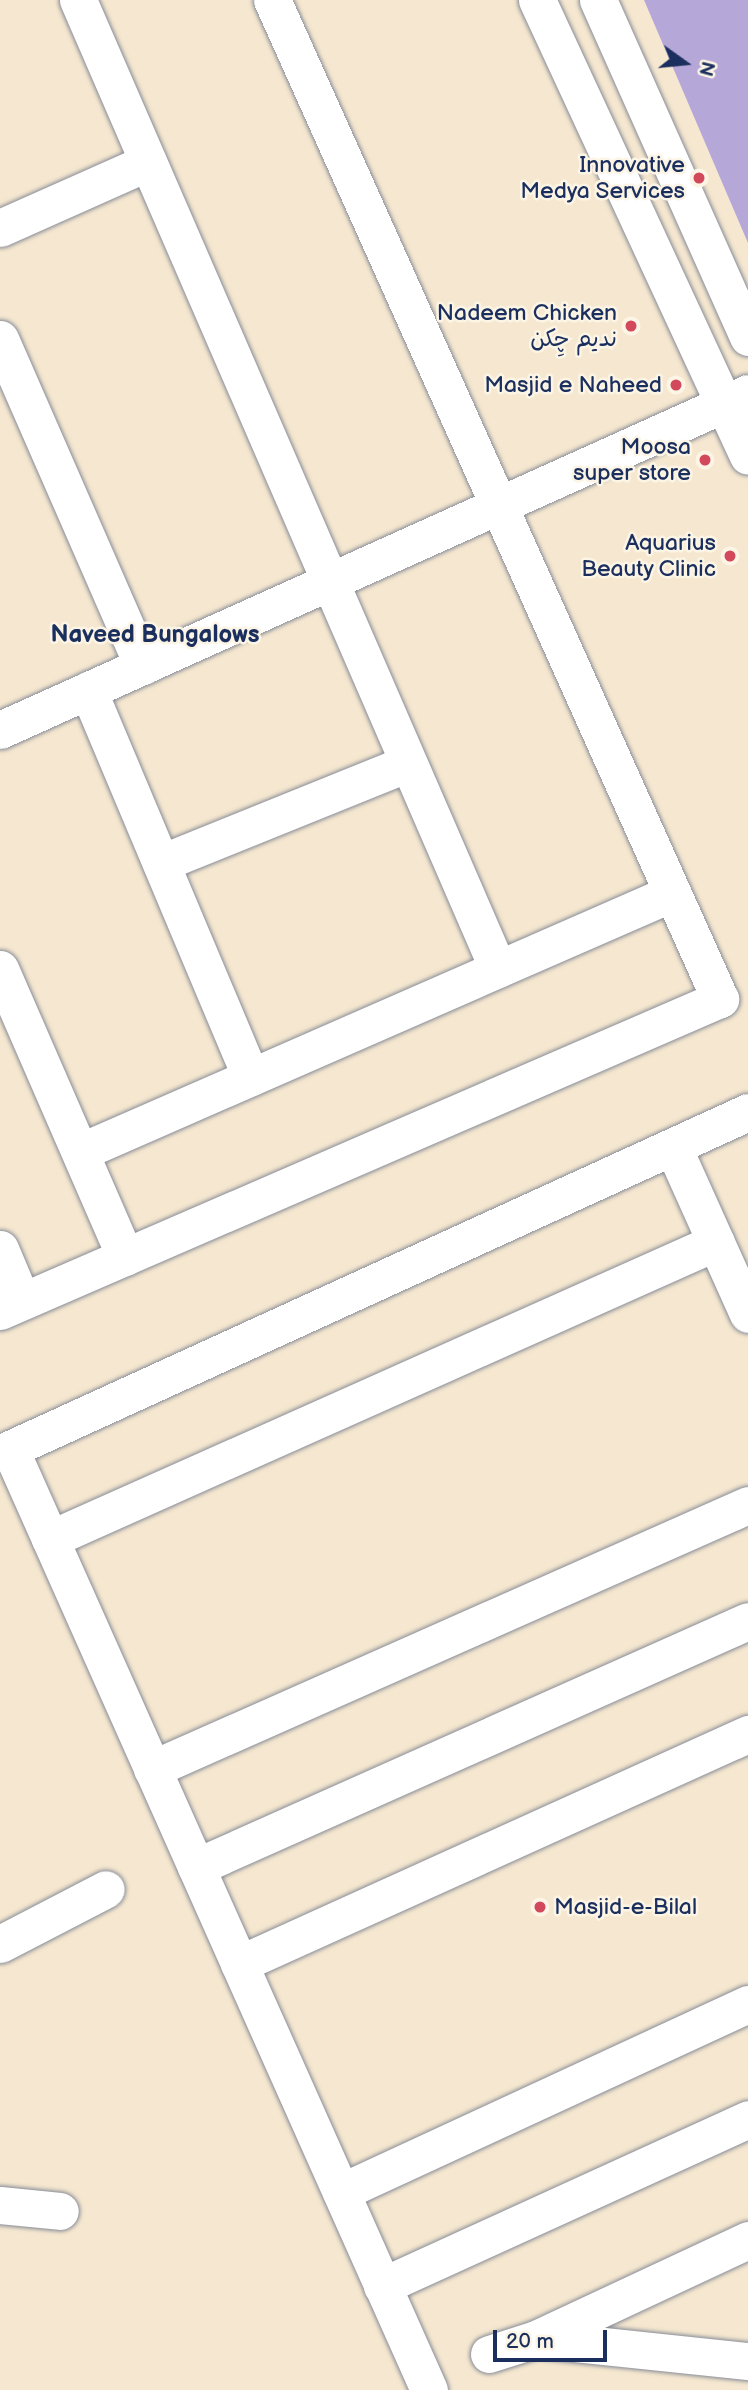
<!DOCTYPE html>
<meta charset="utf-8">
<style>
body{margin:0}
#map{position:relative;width:748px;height:2390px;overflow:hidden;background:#f6e8d0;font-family:"Balsamiq Sans","Playpen Sans Arabic",sans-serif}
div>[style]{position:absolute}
.building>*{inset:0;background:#b5a7d7}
.roads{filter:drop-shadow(0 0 2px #888c97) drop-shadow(0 0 2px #888c97)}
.minor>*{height:37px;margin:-18.5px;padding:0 18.5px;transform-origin:18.5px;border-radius:18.5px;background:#fff}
.dots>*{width:19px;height:19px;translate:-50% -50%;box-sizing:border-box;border:4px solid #fcf5e5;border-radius:50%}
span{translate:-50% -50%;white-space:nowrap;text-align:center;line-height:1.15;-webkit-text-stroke:5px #fcf5e5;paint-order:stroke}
.poi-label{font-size:23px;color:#1b2f5e}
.right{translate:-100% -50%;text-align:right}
.left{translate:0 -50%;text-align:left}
.neighbourhood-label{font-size:24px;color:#1b2f5e;font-weight:700}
.north{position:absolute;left:650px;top:28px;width:70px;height:70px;-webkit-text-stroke:5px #fcf5e5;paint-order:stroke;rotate:105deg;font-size:19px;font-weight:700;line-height:28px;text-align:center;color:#1b2f5e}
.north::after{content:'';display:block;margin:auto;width:24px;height:32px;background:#1b2f5e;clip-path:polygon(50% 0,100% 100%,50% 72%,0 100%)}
.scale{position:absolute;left:493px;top:2330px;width:114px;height:32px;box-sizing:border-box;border:4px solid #1b2f5e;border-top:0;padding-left:9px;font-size:21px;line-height:24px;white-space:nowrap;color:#1b2f5e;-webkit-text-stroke:5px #fcf5e5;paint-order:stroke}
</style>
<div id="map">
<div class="building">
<i style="clip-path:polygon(644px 0,748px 0,748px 243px)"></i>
</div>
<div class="roads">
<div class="minor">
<i style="left:78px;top:0;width:1056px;rotate:66.57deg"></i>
<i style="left:537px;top:0;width:502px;rotate:65.17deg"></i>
<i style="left:598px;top:0;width:369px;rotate:66deg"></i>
<i style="left:0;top:228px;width:162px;rotate:-24deg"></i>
<i style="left:0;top:339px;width:357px;rotate:66.4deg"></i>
<i style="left:88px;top:690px;width:420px;rotate:67.2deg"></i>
<i style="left:0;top:730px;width:820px;rotate:-24.25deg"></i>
<i style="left:161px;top:863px;width:266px;rotate:-22deg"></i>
<i style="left:0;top:969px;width:314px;rotate:66.5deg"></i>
<i style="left:673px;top:1147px;width:183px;rotate:65.8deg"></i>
<i style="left:82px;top:1151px;width:644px;rotate:-23.62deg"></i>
<i style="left:0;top:1249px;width:56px;rotate:67.1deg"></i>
<i style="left:0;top:1311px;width:785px;rotate:-23.43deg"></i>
<i style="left:720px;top:999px;width:1095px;rotate:-114.15deg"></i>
<i style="left:50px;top:1539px;width:729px;rotate:-24.03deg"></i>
<i style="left:152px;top:1769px;width:652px;rotate:-23.89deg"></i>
<i style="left:196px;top:1867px;width:604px;rotate:-24.02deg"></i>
<i style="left:0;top:1944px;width:119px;rotate:-27.4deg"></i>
<i style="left:239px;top:1964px;width:559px;rotate:-24.32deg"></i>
<i style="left:341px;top:2192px;width:448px;rotate:-24.8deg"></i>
<i style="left:0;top:2205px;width:60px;rotate:5.7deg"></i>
<i style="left:382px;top:2286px;width:402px;rotate:-24.5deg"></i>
<i style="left:537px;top:2339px;width:212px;rotate:6deg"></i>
<i style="left:489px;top:2354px;width:49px;rotate:-17.7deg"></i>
<i style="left:536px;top:2339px;width:234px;rotate:-25deg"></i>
<i style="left:429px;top:2390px;width:1030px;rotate:-114deg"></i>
<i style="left:10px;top:1449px;width:811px;rotate:-24.54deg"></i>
</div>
</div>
<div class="dots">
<i style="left:699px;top:178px;background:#d1495b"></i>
<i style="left:631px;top:326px;background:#d1495b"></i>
<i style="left:676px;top:385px;background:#d1495b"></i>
<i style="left:705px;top:460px;background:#d1495b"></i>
<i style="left:730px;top:556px;background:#d1495b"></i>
<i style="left:540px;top:1907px;background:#d1495b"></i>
</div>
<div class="poi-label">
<span class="right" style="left:685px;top:178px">Innovative<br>Medya Services</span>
<span class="right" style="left:617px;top:326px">Nadeem Chicken<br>ندیم چِکن</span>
<span class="right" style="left:662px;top:385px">Masjid e Naheed</span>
<span class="right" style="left:691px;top:460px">Moosa<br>super store</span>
<span class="right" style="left:716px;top:556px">Aquarius<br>Beauty Clinic</span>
<span class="left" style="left:554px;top:1907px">Masjid-e-Bilal</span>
</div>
<div class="neighbourhood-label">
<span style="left:155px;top:635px">Naveed Bungalows</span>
</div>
<div class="north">N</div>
<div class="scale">20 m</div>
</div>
